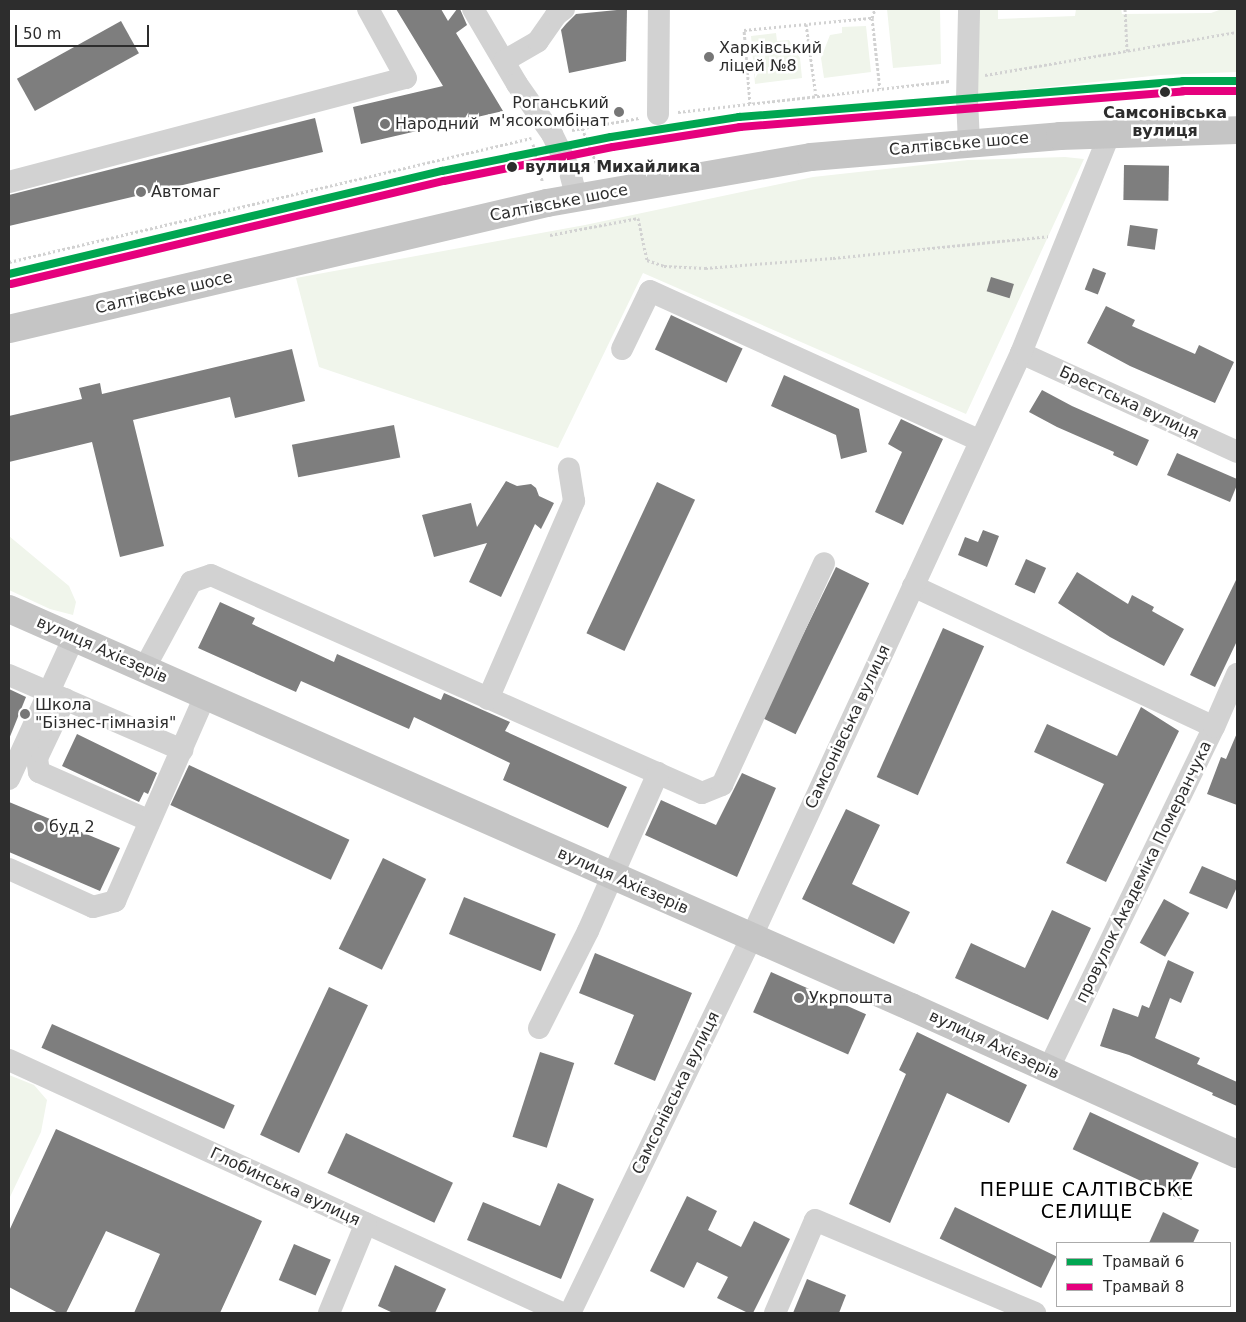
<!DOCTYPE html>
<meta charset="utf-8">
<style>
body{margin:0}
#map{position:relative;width:1246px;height:1322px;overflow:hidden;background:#fff;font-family:"DejaVu Sans",sans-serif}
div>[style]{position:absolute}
.green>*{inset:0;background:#f0f5eb}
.building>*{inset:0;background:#7e7e7e;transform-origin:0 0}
.path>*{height:3px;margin-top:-1.5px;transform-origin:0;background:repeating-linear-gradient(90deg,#d2d2d2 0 2.5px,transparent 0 5px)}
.minor>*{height:22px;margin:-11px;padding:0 11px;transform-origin:11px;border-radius:11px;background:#d2d2d2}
.major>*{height:28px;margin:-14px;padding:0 14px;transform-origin:14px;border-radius:14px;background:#c5c5c5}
.tram-1>*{height:8px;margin:-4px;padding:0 4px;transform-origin:4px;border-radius:4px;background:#00a651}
.tram-2>*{height:8px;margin:-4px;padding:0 4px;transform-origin:4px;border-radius:4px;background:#e5007d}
.dots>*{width:14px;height:14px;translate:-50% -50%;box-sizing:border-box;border:2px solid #fff;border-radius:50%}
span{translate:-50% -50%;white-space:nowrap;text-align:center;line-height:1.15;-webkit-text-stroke:5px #fff;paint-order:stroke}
.poi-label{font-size:16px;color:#2d2d2d}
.left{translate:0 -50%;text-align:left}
.right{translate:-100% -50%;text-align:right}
.stop-label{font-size:16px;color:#2d2d2d;font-weight:700}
.street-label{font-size:16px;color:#2d2d2d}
.quarter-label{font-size:19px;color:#000;letter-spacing:1px}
.frame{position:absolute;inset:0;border:10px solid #2d2d2d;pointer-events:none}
.legend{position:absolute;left:1056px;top:1242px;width:175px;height:65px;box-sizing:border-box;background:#fff;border:1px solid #ababab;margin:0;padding:6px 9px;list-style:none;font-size:15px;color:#2d2d2d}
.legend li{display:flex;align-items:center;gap:10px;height:25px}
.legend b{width:25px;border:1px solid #ababab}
.scale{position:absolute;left:15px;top:25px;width:134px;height:22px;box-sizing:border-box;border:2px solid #2d2d2d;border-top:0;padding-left:6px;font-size:15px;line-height:18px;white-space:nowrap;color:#2d2d2d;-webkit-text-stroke:4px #fff;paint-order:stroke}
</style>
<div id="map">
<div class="green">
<i style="clip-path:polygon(887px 9px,940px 9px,941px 64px,893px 68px)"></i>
<i style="clip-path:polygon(973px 9px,998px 9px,998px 19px,1075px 16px,1076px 9px,1121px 9px,1122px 14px,1211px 13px,1222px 9px,1237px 9px,1237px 72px,1161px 75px,972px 95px)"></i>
<i style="clip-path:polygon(866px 26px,871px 72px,824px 78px,821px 58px,830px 35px,842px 33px,842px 27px)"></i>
<i style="clip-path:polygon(776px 33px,777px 41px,789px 40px,800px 58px,802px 78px,755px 84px,751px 36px)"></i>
<i style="clip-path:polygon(1065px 157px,1084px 159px,966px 414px,643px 273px,558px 448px,319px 367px,296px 278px,585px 225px,813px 177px,968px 160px)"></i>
<i style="clip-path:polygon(9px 536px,69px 586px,76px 602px,73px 615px,50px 609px,9px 590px)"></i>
<i style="clip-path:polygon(9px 1075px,34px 1085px,47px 1100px,41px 1132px,9px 1199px)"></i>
</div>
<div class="building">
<i style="clip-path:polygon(396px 9px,441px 9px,448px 21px,457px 9px,460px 9px,467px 25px,456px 33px,503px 111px,361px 144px,353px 107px,443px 86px)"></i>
<i style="clip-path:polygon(627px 9px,626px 61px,569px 73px,561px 30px,566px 24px,576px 14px)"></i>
<i style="left:121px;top:21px;width:37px;height:119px;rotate:61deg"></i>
<i style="clip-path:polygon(315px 118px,323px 152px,9px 226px,9px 195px)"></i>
<i style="left:1124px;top:165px;width:45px;height:35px;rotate:1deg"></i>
<i style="left:1130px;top:225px;width:28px;height:21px;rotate:8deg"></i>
<i style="left:1093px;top:268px;width:14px;height:23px;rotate:21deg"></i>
<i style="left:991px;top:277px;width:24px;height:15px;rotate:17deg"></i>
<i style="clip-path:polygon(1106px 306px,1135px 320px,1132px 326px,1195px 354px,1199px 345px,1234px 362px,1215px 403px,1130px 366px,1087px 343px)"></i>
<i style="left:671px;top:315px;width:79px;height:38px;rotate:25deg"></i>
<i style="clip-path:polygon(292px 349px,305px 401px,235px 418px,230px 397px,133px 420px,164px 546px,120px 557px,92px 442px,9px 462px,9px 416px,82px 399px,79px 388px,100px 383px,102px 394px)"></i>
<i style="clip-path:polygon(784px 375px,859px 409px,867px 452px,841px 459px,836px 435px,771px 406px)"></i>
<i style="clip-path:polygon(1042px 390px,1072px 406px,1149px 440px,1137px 466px,1113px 455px,1114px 452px,1057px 427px,1029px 412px)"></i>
<i style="clip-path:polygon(901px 419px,943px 439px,903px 525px,875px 512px,902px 452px,888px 444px)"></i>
<i style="left:394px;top:425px;width:33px;height:104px;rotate:79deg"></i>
<i style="clip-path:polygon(1177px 453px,1237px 479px,1237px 485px,1230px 502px,1167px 475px)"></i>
<i style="clip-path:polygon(506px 481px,517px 486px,531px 484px,536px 488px,539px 496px,554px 503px,541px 529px,535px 524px,501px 597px,469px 582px,487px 543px,434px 557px,422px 515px,471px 503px,477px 527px)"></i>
<i style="left:657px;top:482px;width:42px;height:167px;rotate:25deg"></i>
<i style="clip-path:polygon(983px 530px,999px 536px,987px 567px,958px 555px,965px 537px,978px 542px)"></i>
<i style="left:1026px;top:559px;width:22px;height:28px;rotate:24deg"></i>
<i style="left:836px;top:567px;width:37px;height:168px;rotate:26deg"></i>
<i style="clip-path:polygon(1077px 572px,1128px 604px,1132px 595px,1154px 607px,1152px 611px,1184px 629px,1164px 666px,1110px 637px,1058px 603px)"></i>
<i style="clip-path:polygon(1237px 578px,1237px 641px,1215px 687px,1190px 675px)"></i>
<i style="clip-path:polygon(220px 602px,255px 618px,252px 624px,334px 662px,337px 654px,441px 700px,444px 693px,510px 722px,505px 731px,627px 787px,608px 828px,503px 780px,510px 763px,414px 717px,409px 729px,301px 681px,296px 692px,198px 648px)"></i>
<i style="left:943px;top:628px;width:45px;height:163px;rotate:24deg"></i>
<i style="clip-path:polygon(9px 689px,26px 697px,9px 739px)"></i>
<i style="clip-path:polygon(1141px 707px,1179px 731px,1106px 882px,1066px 863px,1104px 784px,1034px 752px,1047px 724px,1117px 756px)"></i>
<i style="clip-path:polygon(1237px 733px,1237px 805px,1207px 794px,1221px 757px,1226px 759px)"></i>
<i style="clip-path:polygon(77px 734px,157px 773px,148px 794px,144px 792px,139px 802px,62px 766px)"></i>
<i style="left:189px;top:765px;width:177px;height:44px;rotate:25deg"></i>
<i style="clip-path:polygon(742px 773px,776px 788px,737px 877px,645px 835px,661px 800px,716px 825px)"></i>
<i style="clip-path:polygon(9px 802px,120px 848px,100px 891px,9px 852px)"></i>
<i style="clip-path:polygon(846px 809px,880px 825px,852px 884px,910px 912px,894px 944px,802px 899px)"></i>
<i style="left:383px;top:858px;width:48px;height:101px;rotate:26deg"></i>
<i style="clip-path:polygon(1202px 866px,1237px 881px,1237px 887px,1227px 909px,1189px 893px)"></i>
<i style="left:464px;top:897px;width:99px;height:40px;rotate:22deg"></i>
<i style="left:1164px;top:899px;width:29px;height:50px;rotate:29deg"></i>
<i style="clip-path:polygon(1052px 910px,1091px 928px,1048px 1020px,955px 978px,971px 943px,1025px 968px)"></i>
<i style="clip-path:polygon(595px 953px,692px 993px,655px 1081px,614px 1064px,634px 1015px,579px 993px)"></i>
<i style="clip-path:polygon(1168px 960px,1194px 972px,1181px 1003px,1170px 998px,1155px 1038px,1200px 1058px,1197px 1064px,1237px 1082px,1237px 1106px,1212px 1095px,1213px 1093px,1129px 1055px,1100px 1046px,1113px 1008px,1138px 1017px,1142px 1005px,1149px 1008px)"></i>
<i style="left:771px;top:972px;width:104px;height:44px;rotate:24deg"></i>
<i style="left:329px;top:987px;width:43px;height:163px;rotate:25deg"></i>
<i style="left:52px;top:1024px;width:200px;height:26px;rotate:24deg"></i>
<i style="clip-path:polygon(917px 1032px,1027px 1085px,1009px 1123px,947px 1093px,890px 1223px,849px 1204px,906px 1074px,899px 1070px)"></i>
<i style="left:540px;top:1052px;width:36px;height:89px;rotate:18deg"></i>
<i style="left:1090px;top:1112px;width:120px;height:41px;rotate:25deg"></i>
<i style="clip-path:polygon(56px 1129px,262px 1221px,220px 1313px,134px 1313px,160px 1254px,106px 1231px,66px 1313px,58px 1313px,9px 1287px,9px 1231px)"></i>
<i style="left:346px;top:1133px;width:118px;height:44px;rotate:25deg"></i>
<i style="clip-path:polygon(558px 1183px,594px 1199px,561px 1279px,467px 1240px,483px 1202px,540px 1226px)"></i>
<i style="clip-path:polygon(687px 1196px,717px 1211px,708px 1230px,741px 1247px,754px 1221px,790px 1239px,753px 1313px,748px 1313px,717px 1298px,728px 1277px,697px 1262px,684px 1288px,650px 1271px)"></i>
<i style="left:955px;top:1207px;width:113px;height:35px;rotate:26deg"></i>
<i style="clip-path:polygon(1163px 1212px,1199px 1230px,1193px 1243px,1149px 1243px)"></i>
<i style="left:294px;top:1244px;width:40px;height:39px;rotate:23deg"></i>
<i style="clip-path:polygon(395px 1265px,446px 1289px,435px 1313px,393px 1313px,378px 1306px)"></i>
<i style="clip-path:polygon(807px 1279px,846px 1295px,839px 1313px,793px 1313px)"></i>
</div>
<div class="path">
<i style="left:1125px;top:9px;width:42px;rotate:87.3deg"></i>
<i style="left:872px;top:18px;width:9px;rotate:-72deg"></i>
<i style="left:806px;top:24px;width:73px;rotate:82.1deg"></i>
<i style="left:985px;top:75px;width:256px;rotate:-9.7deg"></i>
<i style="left:750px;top:104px;width:74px;rotate:-94.6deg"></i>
<i style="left:744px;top:30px;width:129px;rotate:-5.4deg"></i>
<i style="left:872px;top:18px;width:71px;rotate:83.6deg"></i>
<i style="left:678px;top:112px;width:273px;rotate:-6.5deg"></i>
<i style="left:582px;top:128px;width:48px;rotate:67.8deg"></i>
<i style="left:572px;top:130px;width:68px;rotate:-10.2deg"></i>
<i style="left:533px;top:144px;width:38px;rotate:76deg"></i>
<i style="left:550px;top:235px;width:90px;rotate:-10.9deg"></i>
<i style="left:638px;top:218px;width:43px;rotate:77.9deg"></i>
<i style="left:647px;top:260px;width:18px;rotate:19deg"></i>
<i style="left:664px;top:266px;width:41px;rotate:2.8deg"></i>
<i style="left:705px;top:268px;width:128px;rotate:-4.5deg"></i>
<i style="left:833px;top:258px;width:216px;rotate:-5.8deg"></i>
<i style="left:9px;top:262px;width:537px;rotate:-13.36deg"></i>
</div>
<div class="minor">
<i style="left:473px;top:9px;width:87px;rotate:59.6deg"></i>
<i style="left:517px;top:84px;width:61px;rotate:55deg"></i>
<i style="left:552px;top:134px;width:39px;rotate:64deg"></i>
<i style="left:569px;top:169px;width:30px;rotate:75deg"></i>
<i style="left:504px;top:61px;width:39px;rotate:-30deg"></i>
<i style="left:538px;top:41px;width:32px;rotate:-55deg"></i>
<i style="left:556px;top:15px;width:10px;rotate:-37deg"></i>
<i style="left:658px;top:114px;width:105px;rotate:-89.5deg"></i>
<i style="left:969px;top:142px;width:42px;rotate:-92.7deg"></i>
<i style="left:967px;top:100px;width:91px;rotate:-88.7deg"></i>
<i style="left:9px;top:182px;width:410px;rotate:-14.7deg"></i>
<i style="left:406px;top:78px;width:79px;rotate:-118.8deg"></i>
<i style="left:622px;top:349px;width:64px;rotate:-64.2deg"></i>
<i style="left:650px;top:291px;width:362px;rotate:24.4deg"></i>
<i style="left:1021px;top:353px;width:238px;rotate:24.6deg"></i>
<i style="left:913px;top:586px;width:332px;rotate:25.1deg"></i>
<i style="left:144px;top:669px;width:99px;rotate:-61.6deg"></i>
<i style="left:191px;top:582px;width:21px;rotate:-19deg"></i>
<i style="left:211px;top:575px;width:537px;rotate:23.94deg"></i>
<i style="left:702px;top:793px;width:22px;rotate:-22deg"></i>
<i style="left:722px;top:785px;width:244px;rotate:-65.3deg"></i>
<i style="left:9px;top:675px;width:189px;rotate:23.4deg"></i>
<i style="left:65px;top:699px;width:65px;rotate:115.4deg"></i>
<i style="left:37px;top:758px;width:14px;rotate:82deg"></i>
<i style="left:39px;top:772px;width:121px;rotate:23.8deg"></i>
<i style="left:488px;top:699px;width:216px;rotate:-66.5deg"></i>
<i style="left:574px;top:501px;width:33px;rotate:-99deg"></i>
<i style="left:9px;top:779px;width:156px;rotate:-65.4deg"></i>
<i style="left:9px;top:869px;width:92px;rotate:24.3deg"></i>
<i style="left:93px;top:907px;width:23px;rotate:-15deg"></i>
<i style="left:115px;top:901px;width:224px;rotate:-66.3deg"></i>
<i style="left:539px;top:1028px;width:109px;rotate:-63.2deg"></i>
<i style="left:588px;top:931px;width:173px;rotate:-66.1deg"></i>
<i style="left:9px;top:1060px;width:608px;rotate:24.58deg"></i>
<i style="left:1048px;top:1070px;width:381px;rotate:-64.2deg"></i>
<i style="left:1214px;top:727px;width:58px;rotate:-66.5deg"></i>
<i style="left:329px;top:1313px;width:97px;rotate:-67.7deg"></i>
<i style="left:570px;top:1313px;width:416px;rotate:-64.2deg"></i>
<i style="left:751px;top:938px;width:644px;rotate:-65.22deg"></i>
<i style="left:1021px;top:353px;width:237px;rotate:-68deg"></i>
<i style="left:775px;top:1313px;width:101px;rotate:-66.7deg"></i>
<i style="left:815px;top:1220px;width:239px;rotate:22.9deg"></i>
</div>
<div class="major">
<i style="left:9px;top:329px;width:553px;rotate:-13.18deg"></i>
<i style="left:547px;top:203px;width:268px;rotate:-9.9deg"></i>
<i style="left:811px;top:157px;width:250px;rotate:-4.8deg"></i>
<i style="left:1060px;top:136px;width:177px;rotate:-1.9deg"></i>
<i style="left:9px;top:609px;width:986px;rotate:23.81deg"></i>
<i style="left:911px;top:1007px;width:358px;rotate:24.3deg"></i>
</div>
<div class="tram-1">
<i style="left:9px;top:274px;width:445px;rotate:-13.4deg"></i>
<i style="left:442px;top:171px;width:172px;rotate:-11.4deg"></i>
<i style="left:611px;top:137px;width:130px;rotate:-8.9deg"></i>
<i style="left:739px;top:117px;width:445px;rotate:-4.6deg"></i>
<i style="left:1183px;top:81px;width:54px"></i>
</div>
<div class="tram-2">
<i style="left:11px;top:284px;width:445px;rotate:-13.4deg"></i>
<i style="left:444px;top:181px;width:172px;rotate:-11.4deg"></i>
<i style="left:613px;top:147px;width:129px;rotate:-8.9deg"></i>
<i style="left:740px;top:127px;width:444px;rotate:-4.6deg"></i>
<i style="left:1183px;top:91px;width:54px"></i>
</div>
<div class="dots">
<i style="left:709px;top:57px;background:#767676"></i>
<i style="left:1165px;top:92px;background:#2d2d2d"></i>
<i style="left:619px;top:112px;background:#767676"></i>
<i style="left:385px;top:124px;background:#767676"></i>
<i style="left:512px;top:167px;background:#2d2d2d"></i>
<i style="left:141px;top:192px;background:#767676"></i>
<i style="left:25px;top:714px;background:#767676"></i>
<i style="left:39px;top:827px;background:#767676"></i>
<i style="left:799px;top:998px;background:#767676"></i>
</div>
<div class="poi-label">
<span class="left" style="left:719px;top:57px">Харківський<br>ліцей №8</span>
<span class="right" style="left:609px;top:112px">Роганський<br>м'ясокомбінат</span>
<span class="left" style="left:395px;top:124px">Народний</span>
<span class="left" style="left:151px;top:192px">Автомаг</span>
<span class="left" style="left:35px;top:714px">Школа<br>"Бізнес-гімназія"</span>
<span class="left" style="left:49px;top:827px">буд 2</span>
<span class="left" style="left:809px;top:998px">Укрпошта</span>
</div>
<div class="stop-label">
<span style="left:1165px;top:122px">Самсонівська<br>вулиця</span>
<span class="left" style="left:525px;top:167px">вулиця Михайлика</span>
</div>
<div class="street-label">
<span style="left:959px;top:144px;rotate:-5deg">Салтівське шосе</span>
<span style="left:559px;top:203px;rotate:-11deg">Салтівське шосе</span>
<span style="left:164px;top:293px;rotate:-13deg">Салтівське шосе</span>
<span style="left:1129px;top:403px;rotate:25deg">Брестська вулиця</span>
<span style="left:102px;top:650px;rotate:24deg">вулиця Ахієзерів</span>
<span style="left:848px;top:727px;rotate:-65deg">Самсонівська вулиця</span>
<span style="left:1144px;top:872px;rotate:-64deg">провулок Академіка Померанчука</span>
<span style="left:623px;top:881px;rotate:24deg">вулиця Ахієзерів</span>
<span style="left:994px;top:1045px;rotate:25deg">вулиця Ахієзерів</span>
<span style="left:676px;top:1093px;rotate:-64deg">Самсонівська вулиця</span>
<span style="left:285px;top:1187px;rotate:25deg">Глобинська вулиця</span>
</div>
<div class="quarter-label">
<span style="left:1087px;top:1201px">ПЕРШЕ САЛТІВСЬКЕ<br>СЕЛИЩЕ</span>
</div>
<div class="frame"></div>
<ul class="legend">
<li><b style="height:6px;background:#00a651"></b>Трамвай 6</li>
<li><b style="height:6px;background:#e5007d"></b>Трамвай 8</li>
</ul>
<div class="scale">50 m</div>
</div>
